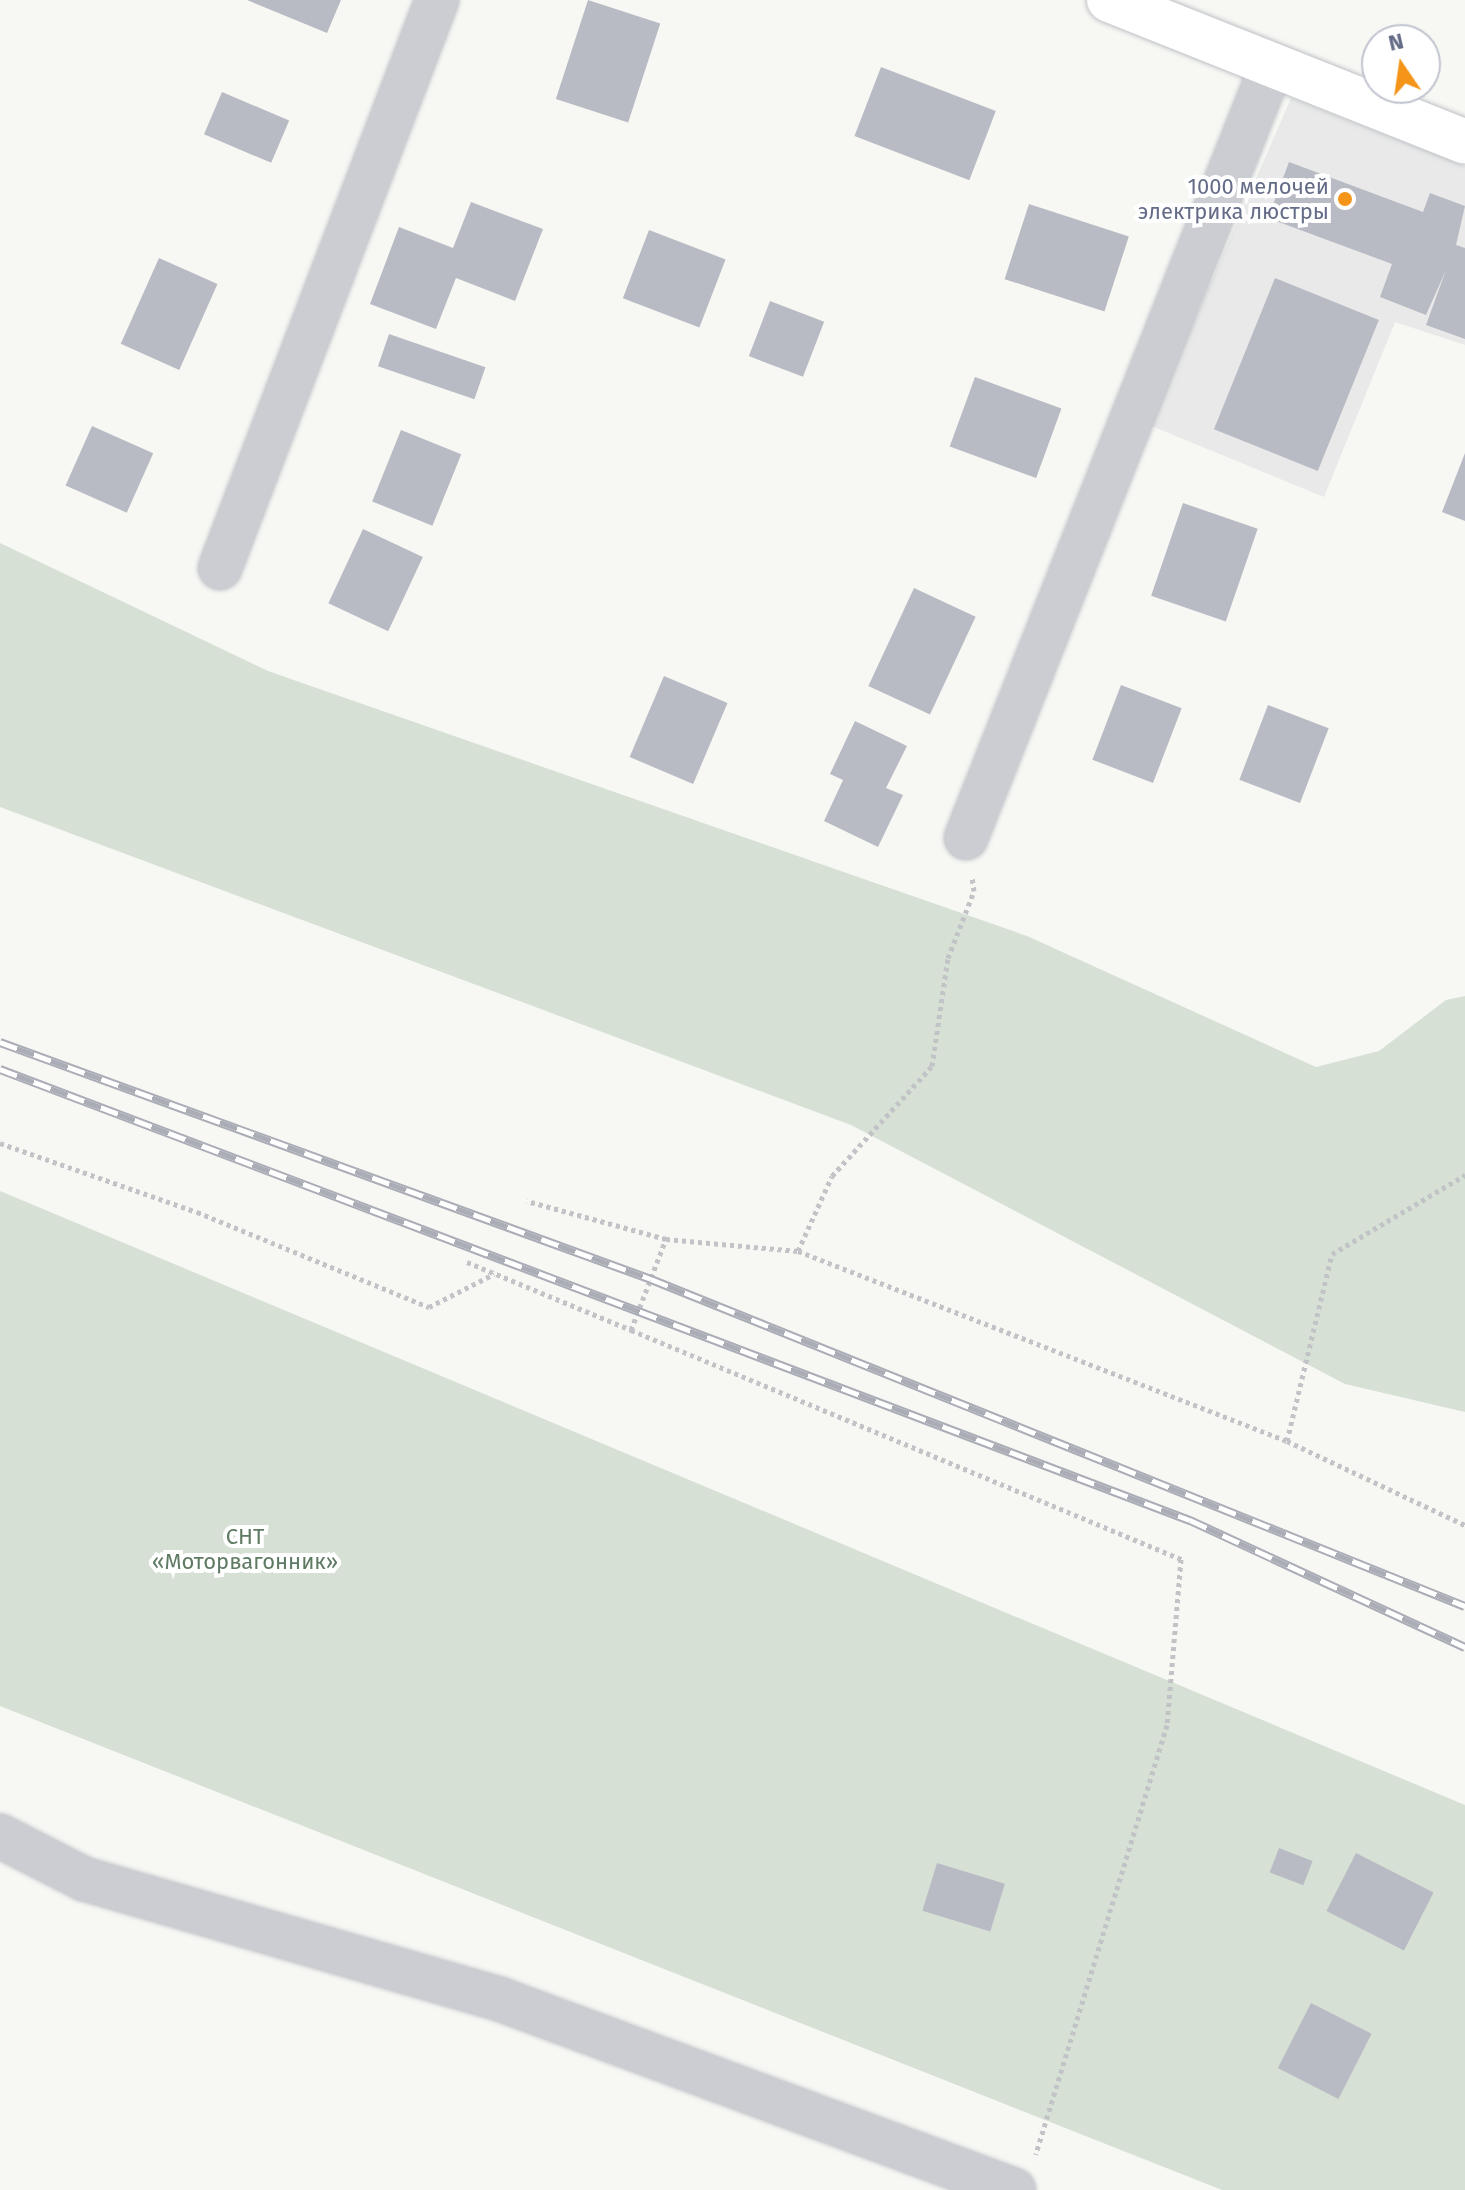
<!DOCTYPE html>
<meta charset="utf-8">
<style>
body{margin:0}
#map{position:relative;width:1465px;height:2190px;overflow:hidden;background:#f7f8f4;font-family:"Fira Sans",sans-serif}
div>[style]{position:absolute}
.built>*{inset:0;background:#e8e9e8}
.green>*{inset:0;background:#d6e0d5}
.building>*{inset:0;background:#b9bbc4;transform-origin:0 0}
.path>*{height:5px;margin-top:-2.5px;transform-origin:0;background:repeating-linear-gradient(90deg,#c2c3c6 0 4px,transparent 0 8px)}
.roads{filter:drop-shadow(0 0 2px #bec0c6) drop-shadow(0 0 2px #bec0c6)}
.minor>*{height:42px;margin:-21px;padding:0 21px;transform-origin:21px;border-radius:21px;background:#cccdd2}
.secondary>*{height:44px;margin:-22px;padding:0 22px;transform-origin:22px;border-radius:22px;background:#fff}
.rail>*{height:9px;margin-top:-4.5px;transform-origin:0;background:repeating-linear-gradient(90deg,#fff 0 18px,#abadb6 0 36px);box-sizing:border-box;border-block:2px solid #abadb6}
.dots>*{width:22px;height:22px;translate:-50% -50%;box-sizing:border-box;border:4px solid #fff;border-radius:50%}
span{translate:-50% -50%;white-space:nowrap;text-align:center;line-height:1.15;-webkit-text-stroke:8px #fff;paint-order:stroke}
.poi-label{font-size:22px;color:#646c88}
.right{translate:-100% -50%;text-align:right}
.park-label{font-size:22px;color:#5f7a63}
.north{position:absolute;left:1361px;top:24px;width:80px;height:80px;box-sizing:border-box;background:#fff;border:2px solid #c1c4cf;border-radius:50%;rotate:347deg;font-size:22px;font-weight:700;line-height:32px;text-align:center;color:#646c88}
.north::after{content:'';display:block;margin:auto;width:28px;height:36px;background:#f49519;clip-path:polygon(50% 0,100% 100%,50% 72%,0 100%)}
</style>
<div id="map">
<div class="built">
<i style="clip-path:polygon(1291px 98px,1465px 166px,1465px 345px,1395px 322px,1324px 497px,1149px 425px)"></i>
</div>
<div class="green">
<i style="clip-path:polygon(0 543px,268px 671px,1027px 936px,1316px 1067px,1379px 1051px,1446px 1000px,1465px 996px,1465px 1412px,1345px 1384px,851px 1125px,0 807px)"></i>
<i style="clip-path:polygon(0 1191px,1465px 1805px,1465px 2190px,1222px 2190px,0 1706px)"></i>
</div>
<div class="building">
<i style="clip-path:polygon(247px 0,341px 0,327px 33px)"></i>
<i style="left:588px;top:0;width:76px;height:104px;rotate:18deg"></i>
<i style="left:881px;top:67px;width:123px;height:74px;rotate:21deg"></i>
<i style="left:222px;top:92px;width:73px;height:46px;rotate:23deg"></i>
<i style="clip-path:polygon(1289px 162px,1423px 212px,1430px 193px,1465px 206px,1456px 245px,1465px 248px,1465px 339px,1426px 325px,1446px 270px,1426px 315px,1380px 297px,1392px 264px,1268px 218px)"></i>
<i style="clip-path:polygon(471px 202px,543px 229px,515px 301px,456px 278px,436px 329px,370px 304px,399px 227px,453px 248px)"></i>
<i style="left:1029px;top:204px;width:105px;height:79px;rotate:18deg"></i>
<i style="left:649px;top:230px;width:82px;height:73px;rotate:21deg"></i>
<i style="left:159px;top:258px;width:64px;height:94px;rotate:24deg"></i>
<i style="left:1275px;top:278px;width:112px;height:163px;rotate:22deg"></i>
<i style="left:770px;top:301px;width:58px;height:59px;rotate:21deg"></i>
<i style="left:389px;top:334px;width:102px;height:34px;rotate:19deg"></i>
<i style="left:975px;top:377px;width:92px;height:74px;rotate:20deg"></i>
<i style="left:92px;top:426px;width:67px;height:65px;rotate:24deg"></i>
<i style="left:401px;top:430px;width:65px;height:77px;rotate:22deg"></i>
<i style="clip-path:polygon(1465px 453px,1465px 521px,1442px 512px)"></i>
<i style="left:1183px;top:503px;width:79px;height:98px;rotate:19deg"></i>
<i style="left:363px;top:529px;width:66px;height:82px;rotate:25deg"></i>
<i style="left:914px;top:588px;width:68px;height:108px;rotate:25deg"></i>
<i style="left:664px;top:676px;width:69px;height:88px;rotate:23deg"></i>
<i style="left:1121px;top:685px;width:65px;height:80px;rotate:21deg"></i>
<i style="left:1268px;top:705px;width:65px;height:80px;rotate:21deg"></i>
<i style="clip-path:polygon(855px 721px,907px 746px,886px 788px,903px 795px,878px 847px,824px 821px,843px 780px,830px 774px)"></i>
<i style="left:1279px;top:1848px;width:36px;height:26px;rotate:21deg"></i>
<i style="left:1356px;top:1853px;width:87px;height:65px;rotate:27deg"></i>
<i style="left:937px;top:1863px;width:71px;height:50px;rotate:17deg"></i>
<i style="left:1311px;top:2003px;width:68px;height:73px;rotate:27deg"></i>
</div>
<div class="path">
<i style="left:0;top:1143px;width:209px;rotate:19.3deg"></i>
<i style="left:197px;top:1212px;width:251px;rotate:22.3deg"></i>
<i style="left:429px;top:1307px;width:73px;rotate:-26.9deg"></i>
<i style="left:666px;top:1239px;width:133px;rotate:5.2deg"></i>
<i style="left:798px;top:1251px;width:525px;rotate:21.23deg"></i>
<i style="left:1287px;top:1441px;width:192px;rotate:-76.5deg"></i>
<i style="left:1332px;top:1254px;width:155px;rotate:-30.7deg"></i>
<i style="left:798px;top:1251px;width:82px;rotate:-65.6deg"></i>
<i style="left:832px;top:1176px;width:149px;rotate:-47.7deg"></i>
<i style="left:932px;top:1066px;width:109px;rotate:-81.6deg"></i>
<i style="left:948px;top:958px;width:72px;rotate:-68.8deg"></i>
<i style="left:974px;top:891px;width:14px;rotate:-98deg"></i>
<i style="left:467px;top:1262px;width:178px;rotate:22.5deg"></i>
<i style="left:631px;top:1330px;width:97px;rotate:-69deg"></i>
<i style="left:666px;top:1239px;width:144px;rotate:-164.7deg"></i>
<i style="left:631px;top:1330px;width:596px;rotate:22.61deg"></i>
<i style="left:1181px;top:1559px;width:167px;rotate:94.8deg"></i>
<i style="left:1167px;top:1725px;width:449px;rotate:107deg"></i>
<i style="left:1287px;top:1441px;width:197px;rotate:25.3deg"></i>
</div>
<div class="roads">
<div class="minor">
<i style="left:220px;top:568px;width:608px;rotate:-69.09deg"></i>
<i style="left:966px;top:838px;width:831px;rotate:-68.4deg"></i>
<i style="left:0;top:1836px;width:94px;rotate:27.1deg"></i>
<i style="left:84px;top:1879px;width:435px;rotate:16.1deg"></i>
<i style="left:502px;top:2000px;width:546px;rotate:20.36deg"></i>
</div>
<div class="secondary">
<i style="left:1109px;top:0;width:383px;rotate:21.7deg"></i>
</div>
</div>
<div class="rail">
<i style="left:0;top:1042px;width:693px;rotate:20deg"></i>
<i style="left:651px;top:1279px;width:877px;rotate:21.89deg"></i>
<i style="left:0;top:1069px;width:1273px;rotate:20.76deg"></i>
<i style="left:1190px;top:1520px;width:303px;rotate:24.8deg"></i>
</div>
<div class="dots">
<i style="left:1345px;top:199px;background:#f49519"></i>
</div>
<div class="poi-label">
<span class="right" style="left:1329px;top:199px">1000 мелочей<br>электрика люстры</span>
</div>
<div class="park-label">
<span style="left:245px;top:1549px">СНТ<br>«Моторвагонник»</span>
</div>
<div class="north">N</div>
</div>
